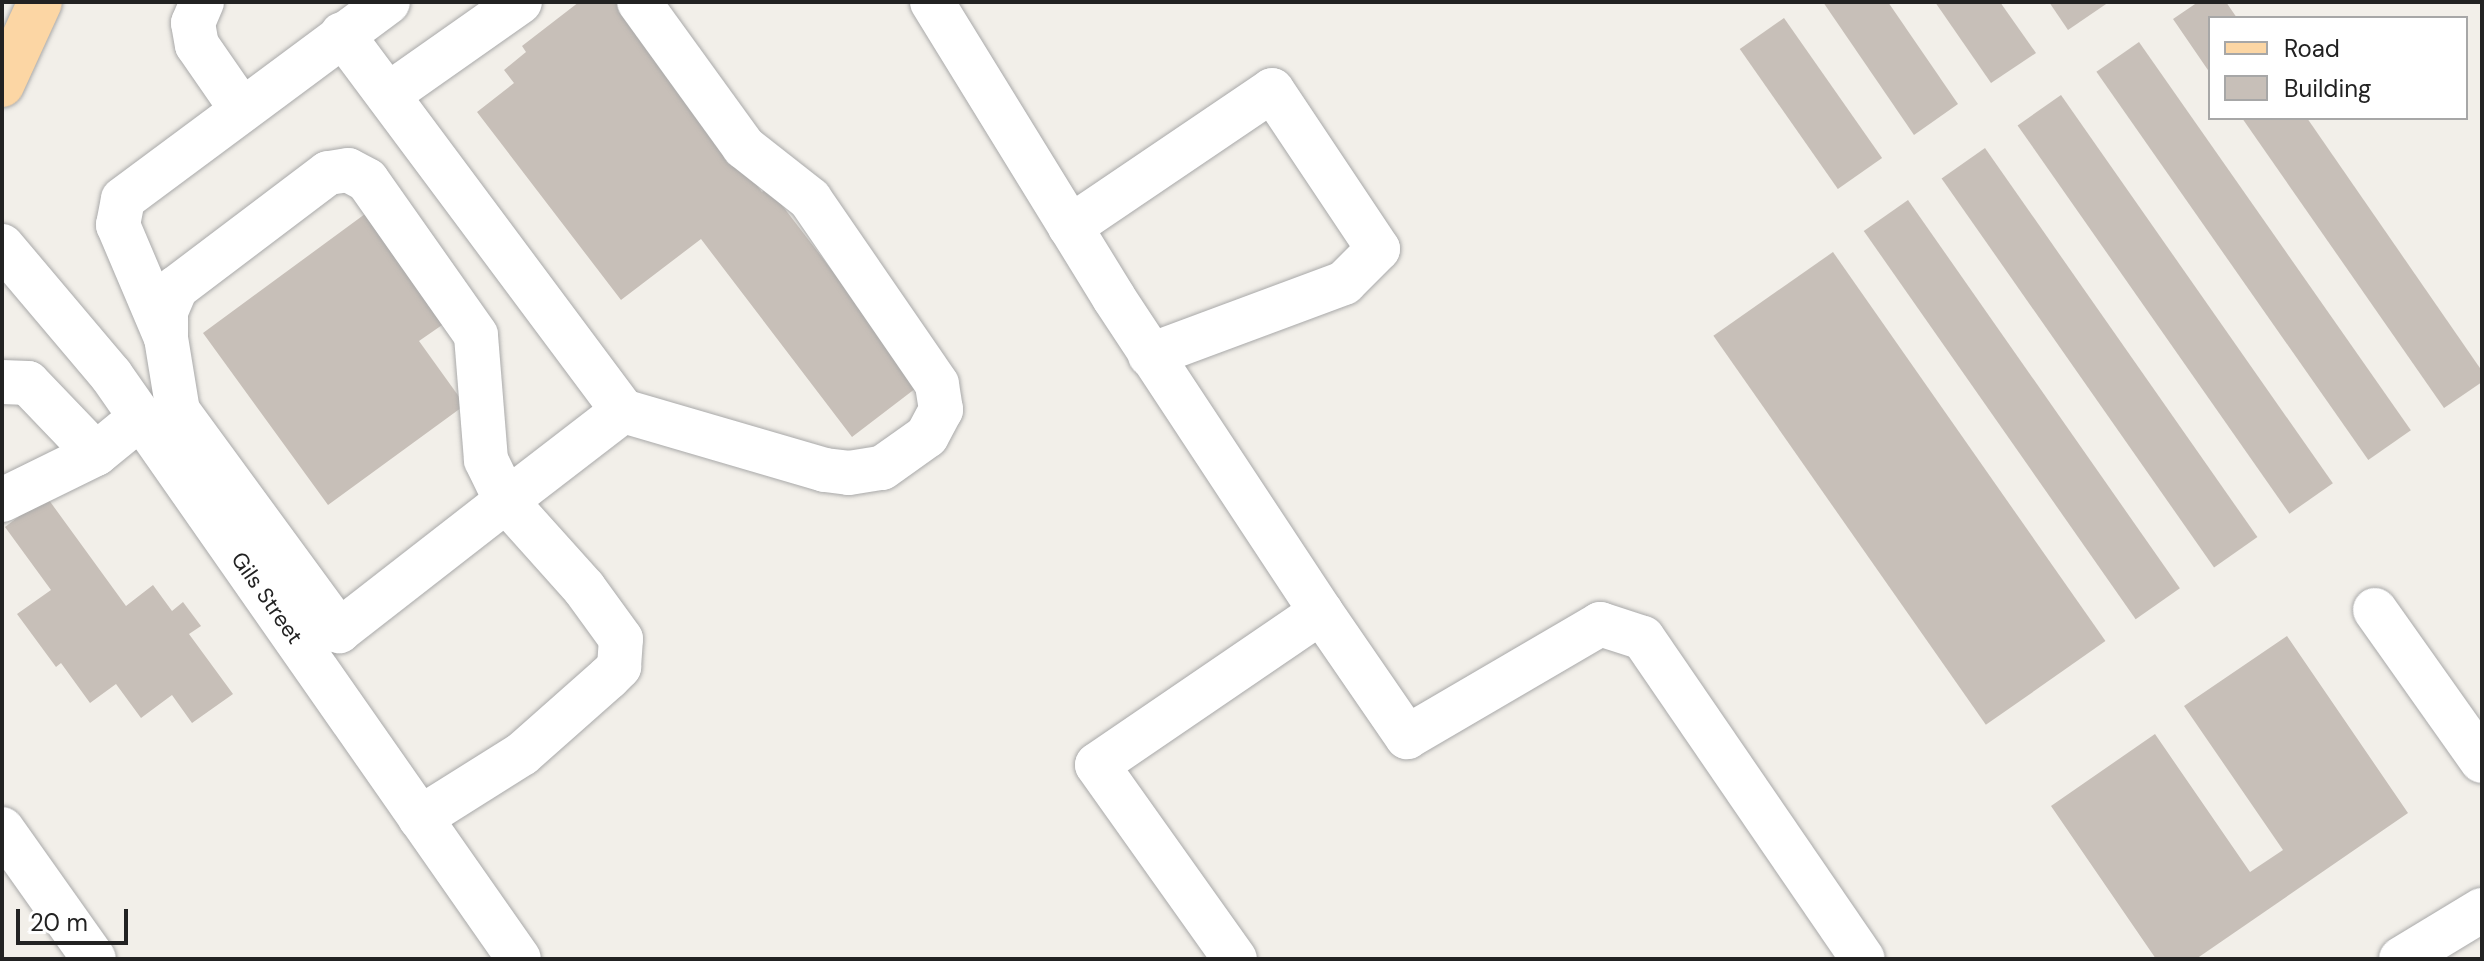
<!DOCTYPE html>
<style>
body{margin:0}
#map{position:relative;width:2484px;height:961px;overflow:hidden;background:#f2efe9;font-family:"DM Sans",sans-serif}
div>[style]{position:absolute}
.building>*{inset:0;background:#c7bfb8;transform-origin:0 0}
.roads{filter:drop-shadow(0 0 2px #a9a9a9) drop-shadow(0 0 2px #a9a9a9)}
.minor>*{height:44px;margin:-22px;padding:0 22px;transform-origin:22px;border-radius:22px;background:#fff}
.major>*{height:44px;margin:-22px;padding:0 22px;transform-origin:22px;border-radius:22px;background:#fcd6a4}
span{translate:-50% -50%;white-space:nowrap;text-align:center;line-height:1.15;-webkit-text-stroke:6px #fff;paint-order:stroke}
.street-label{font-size:22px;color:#222}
.frame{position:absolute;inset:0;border:4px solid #222;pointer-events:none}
.legend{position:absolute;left:2208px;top:16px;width:260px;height:104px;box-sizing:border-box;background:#fff;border:2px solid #a7a7a7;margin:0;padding:10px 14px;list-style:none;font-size:24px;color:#222}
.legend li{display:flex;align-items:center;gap:16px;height:40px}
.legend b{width:40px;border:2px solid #a7a7a7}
.scale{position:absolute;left:16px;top:909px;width:112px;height:36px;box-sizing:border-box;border:4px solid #222;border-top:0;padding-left:10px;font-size:24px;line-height:28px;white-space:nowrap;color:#222;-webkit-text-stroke:6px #fff;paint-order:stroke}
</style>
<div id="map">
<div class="building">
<i style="clip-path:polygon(579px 2px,617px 2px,762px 192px,768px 187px,920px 385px,852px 437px,701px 239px,621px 300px,477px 112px,514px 83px,504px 70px,526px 52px,522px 46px)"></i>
<i style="clip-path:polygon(1823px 2px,1888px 2px,1958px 104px,1914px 135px)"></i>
<i style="clip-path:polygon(1935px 2px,2000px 2px,2036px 53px,1991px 83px)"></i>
<i style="clip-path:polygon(2049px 2px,2109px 2px,2068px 30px)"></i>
<i style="clip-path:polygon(2198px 2px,2226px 2px,2237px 18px,2210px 18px,2210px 73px,2173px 19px)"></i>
<i style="left:1784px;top:18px;width:171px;height:54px;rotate:55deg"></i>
<i style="left:2139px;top:42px;width:474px;height:52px;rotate:55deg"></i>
<i style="left:2061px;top:95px;width:474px;height:53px;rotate:55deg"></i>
<i style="clip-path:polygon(2242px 118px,2307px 118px,2482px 371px,2482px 382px,2444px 408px)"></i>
<i style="left:1985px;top:148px;width:475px;height:53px;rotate:55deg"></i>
<i style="left:1908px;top:200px;width:474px;height:54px;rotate:55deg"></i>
<i style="clip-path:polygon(365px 214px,445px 323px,419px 341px,465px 405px,328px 505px,203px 333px)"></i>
<i style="left:1833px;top:252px;width:475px;height:146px;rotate:55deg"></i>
<i style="clip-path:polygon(46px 496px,126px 606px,153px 585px,172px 611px,183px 602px,201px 626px,189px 634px,233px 694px,192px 723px,172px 695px,141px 718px,116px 684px,90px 703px,61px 663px,56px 667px,17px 614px,51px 590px,5px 527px)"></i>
<i style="clip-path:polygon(2287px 636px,2408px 813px,2196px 959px,2156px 959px,2051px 806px,2155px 734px,2250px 872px,2283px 850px,2184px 706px)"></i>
</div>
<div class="roads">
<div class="minor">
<i style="left:202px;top:2px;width:23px;rotate:113deg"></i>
<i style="left:193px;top:23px;width:22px;rotate:80deg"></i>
<i style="left:197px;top:45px;width:79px;rotate:55.3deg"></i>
<i style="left:932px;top:2px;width:347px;rotate:58.4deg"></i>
<i style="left:1114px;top:298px;width:376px;rotate:56.6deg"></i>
<i style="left:1321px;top:612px;width:271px;rotate:145.7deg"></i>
<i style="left:1097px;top:765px;width:238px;rotate:54.6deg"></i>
<i style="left:342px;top:34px;width:470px;rotate:53.3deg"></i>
<i style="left:623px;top:411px;width:210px;rotate:16.3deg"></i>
<i style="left:825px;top:470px;width:24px;rotate:7deg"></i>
<i style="left:849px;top:473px;width:33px;rotate:-9deg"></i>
<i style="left:882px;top:468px;width:55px;rotate:-35.4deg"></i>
<i style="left:927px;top:436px;width:30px;rotate:-62deg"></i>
<i style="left:941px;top:410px;width:26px;rotate:-99deg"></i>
<i style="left:937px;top:384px;width:224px;rotate:-124.5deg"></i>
<i style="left:810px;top:199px;width:84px;rotate:-141.8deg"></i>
<i style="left:744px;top:147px;width:179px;rotate:-125.9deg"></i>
<i style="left:389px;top:94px;width:160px;rotate:-35.1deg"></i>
<i style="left:1070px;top:227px;width:244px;rotate:-34.1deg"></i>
<i style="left:1272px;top:90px;width:191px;rotate:56.3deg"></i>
<i style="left:1378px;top:249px;width:48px;rotate:135deg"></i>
<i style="left:1344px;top:283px;width:207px;rotate:159.6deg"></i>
<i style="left:2px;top:246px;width:169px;rotate:49.8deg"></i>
<i style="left:111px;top:375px;width:712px;rotate:55.06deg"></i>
<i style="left:166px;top:338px;width:123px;rotate:-113deg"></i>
<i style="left:118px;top:225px;width:26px;rotate:-79deg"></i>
<i style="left:123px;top:199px;width:330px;rotate:-36.6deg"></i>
<i style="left:2px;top:382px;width:26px;rotate:2deg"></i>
<i style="left:28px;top:383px;width:98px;rotate:46.2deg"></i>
<i style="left:96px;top:454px;width:57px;rotate:-39.3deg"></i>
<i style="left:2px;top:500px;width:105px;rotate:-26.1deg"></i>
<i style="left:2375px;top:610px;width:185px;rotate:54.7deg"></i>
<i style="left:1321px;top:612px;width:152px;rotate:55.5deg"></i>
<i style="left:1407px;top:737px;width:224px;rotate:-30.3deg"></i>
<i style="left:1600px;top:624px;width:45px;rotate:18deg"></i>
<i style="left:1643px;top:638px;width:389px;rotate:55.6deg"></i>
<i style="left:420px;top:818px;width:120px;rotate:-32.1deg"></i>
<i style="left:522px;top:754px;width:115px;rotate:-41.5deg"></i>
<i style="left:608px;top:678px;width:16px;rotate:-45deg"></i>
<i style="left:619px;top:667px;width:28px;rotate:-86deg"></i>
<i style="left:621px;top:639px;width:63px;rotate:-126deg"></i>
<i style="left:584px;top:588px;width:117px;rotate:-131.9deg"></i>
<i style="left:506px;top:501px;width:46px;rotate:-116deg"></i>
<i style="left:486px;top:460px;width:125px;rotate:-94.6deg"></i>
<i style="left:476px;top:335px;width:189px;rotate:-125.1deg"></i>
<i style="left:367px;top:180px;width:21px;rotate:-152deg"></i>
<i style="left:348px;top:170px;width:20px;rotate:171deg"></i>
<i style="left:328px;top:173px;width:191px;rotate:142.9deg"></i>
<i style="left:176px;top:288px;width:26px;rotate:113deg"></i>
<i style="left:166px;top:312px;width:26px;rotate:90deg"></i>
<i style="left:166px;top:338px;width:74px;rotate:80.7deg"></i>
<i style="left:178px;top:411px;width:273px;rotate:53.8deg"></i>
<i style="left:339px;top:631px;width:212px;rotate:-37.9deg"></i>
<i style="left:506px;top:501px;width:148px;rotate:-37.6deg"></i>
<i style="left:2px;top:829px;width:159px;rotate:54.7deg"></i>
<i style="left:2401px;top:959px;width:95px;rotate:-31.2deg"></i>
</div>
<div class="major">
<i style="left:2px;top:85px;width:91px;rotate:-65.4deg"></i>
</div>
</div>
<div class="street-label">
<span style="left:267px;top:598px;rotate:55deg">Gils Street</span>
</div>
<div class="frame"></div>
<ul class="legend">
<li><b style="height:10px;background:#fcd6a4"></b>Road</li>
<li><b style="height:22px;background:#c7bfb8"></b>Building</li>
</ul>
<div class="scale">20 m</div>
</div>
